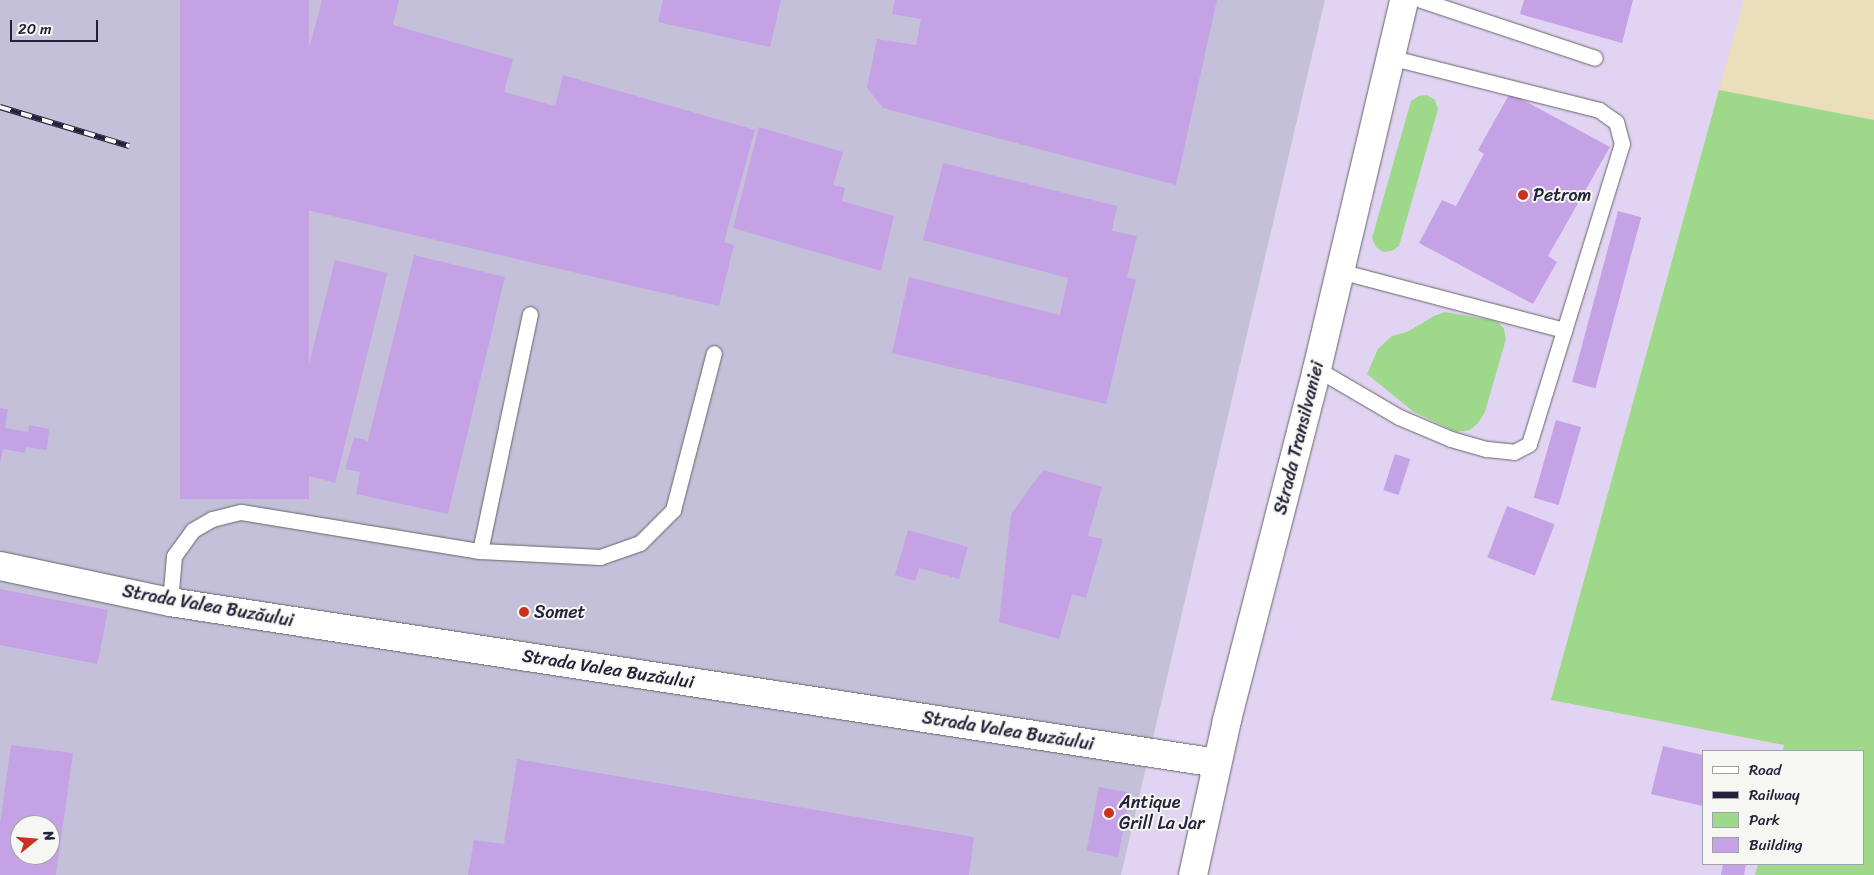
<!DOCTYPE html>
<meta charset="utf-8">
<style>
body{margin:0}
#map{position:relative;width:1874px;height:875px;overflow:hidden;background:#eadebb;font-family:Sriracha,sans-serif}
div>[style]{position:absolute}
.built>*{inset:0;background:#e1d4f3}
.industrial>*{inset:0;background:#c5c0da}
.green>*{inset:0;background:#9dd88b}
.building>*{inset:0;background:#c4a2e5;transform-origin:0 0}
.roads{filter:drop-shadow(0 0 1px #686468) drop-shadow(0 0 1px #686468)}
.lane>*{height:15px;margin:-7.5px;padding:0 7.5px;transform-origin:7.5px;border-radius:7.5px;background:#fff}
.street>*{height:28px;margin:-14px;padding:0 14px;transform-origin:14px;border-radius:14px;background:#fff}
.primary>*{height:28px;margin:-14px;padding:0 14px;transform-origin:14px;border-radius:14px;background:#fff}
.rail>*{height:5.5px;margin-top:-2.75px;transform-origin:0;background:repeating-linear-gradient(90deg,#f6f6f2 0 11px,#22223b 0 22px);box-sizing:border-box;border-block:1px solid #22223b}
.dots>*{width:14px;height:14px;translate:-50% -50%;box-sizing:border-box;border:2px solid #f6f6f2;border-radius:50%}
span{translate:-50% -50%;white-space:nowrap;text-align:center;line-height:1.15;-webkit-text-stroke:4px #f6f6f2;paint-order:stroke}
.poi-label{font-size:18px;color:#22223b}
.left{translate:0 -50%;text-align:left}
.street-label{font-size:18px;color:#22223b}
.legend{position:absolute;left:1702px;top:750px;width:162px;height:115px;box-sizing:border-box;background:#f6f6f2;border:1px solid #a1a1a9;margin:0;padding:6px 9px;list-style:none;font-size:15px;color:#22223b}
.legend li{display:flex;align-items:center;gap:10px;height:25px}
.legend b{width:25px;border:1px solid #a1a1a9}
.north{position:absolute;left:10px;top:815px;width:50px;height:50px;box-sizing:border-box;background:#f6f6f2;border:1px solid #a1a1a9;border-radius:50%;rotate:73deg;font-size:14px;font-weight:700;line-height:20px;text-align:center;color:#22223b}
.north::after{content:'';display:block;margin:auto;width:18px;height:22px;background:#c8321e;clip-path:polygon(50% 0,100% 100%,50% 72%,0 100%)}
.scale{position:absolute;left:10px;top:20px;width:88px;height:22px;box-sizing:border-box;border:2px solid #22223b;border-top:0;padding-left:6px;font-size:15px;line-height:18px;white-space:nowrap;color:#22223b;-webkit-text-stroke:4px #f6f6f2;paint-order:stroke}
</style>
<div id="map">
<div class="built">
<i style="clip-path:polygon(1325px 0,1744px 0,1551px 700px,1784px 745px,1783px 751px,1703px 751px,1703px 864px,1758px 864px,1755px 875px,1121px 875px)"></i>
</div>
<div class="industrial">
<i style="clip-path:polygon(evenodd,0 0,1325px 0,1121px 875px,0 875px,0 0,20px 825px,50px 825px,50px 855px,20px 855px,20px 825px)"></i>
</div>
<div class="green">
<i style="clip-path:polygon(1719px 90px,1874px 120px,1874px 875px,1755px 875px,1758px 864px,1863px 864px,1863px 751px,1783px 751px,1784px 745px,1551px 700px)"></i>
<i style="clip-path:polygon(1427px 95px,1435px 100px,1438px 109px,1399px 246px,1392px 251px,1383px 252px,1376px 247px,1372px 238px,1411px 101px,1419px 96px)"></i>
<i style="clip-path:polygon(1445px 312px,1491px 320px,1499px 323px,1504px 329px,1506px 339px,1485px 412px,1478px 423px,1470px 430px,1456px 432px,1414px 412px,1367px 374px,1378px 349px,1392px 336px,1407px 332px,1434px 316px)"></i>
</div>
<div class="building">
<i style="left:180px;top:0;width:129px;height:499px"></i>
<i style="clip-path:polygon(322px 0,399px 0,393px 25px,513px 59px,504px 92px,555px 106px,563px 75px,755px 130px,724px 242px,734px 245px,719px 306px,268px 201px)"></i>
<i style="clip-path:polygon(663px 0,781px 0,770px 47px,658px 22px)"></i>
<i style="clip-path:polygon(895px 0,1217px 0,1176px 185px,883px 108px,867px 88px,877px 39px,916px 45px,921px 19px,892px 14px)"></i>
<i style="clip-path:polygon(1524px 0,1633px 0,1622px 43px,1520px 14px)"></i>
<i style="clip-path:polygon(1510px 93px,1610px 147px,1548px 256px,1557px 262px,1533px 304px,1419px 243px,1442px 200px,1456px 206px,1484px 154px,1478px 150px)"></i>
<i style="clip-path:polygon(759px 127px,843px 152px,833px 185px,845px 188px,842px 201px,894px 216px,881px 271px,733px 228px)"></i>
<i style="clip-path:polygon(943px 163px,1117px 206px,1112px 231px,1137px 236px,1127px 278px,1136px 279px,1106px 404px,892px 353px,909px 277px,1060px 315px,1068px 278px,923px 240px)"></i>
<i style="left:1618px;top:211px;width:24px;height:177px;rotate:15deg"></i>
<i style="clip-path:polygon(414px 255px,505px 277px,448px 514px,356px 494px,360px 472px,345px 469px,354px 437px,368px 441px)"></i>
<i style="left:335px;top:260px;width:54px;height:216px;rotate:14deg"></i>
<i style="clip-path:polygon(0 408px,8px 409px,5px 428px,28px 432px,29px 425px,49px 429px,47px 450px,26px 447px,25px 453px,3px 449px,0 463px)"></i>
<i style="left:1556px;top:420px;width:26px;height:81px;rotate:16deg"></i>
<i style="left:1395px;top:454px;width:16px;height:38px;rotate:18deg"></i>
<i style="clip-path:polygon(1043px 470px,1102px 487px,1088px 536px,1103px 539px,1086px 598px,1072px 594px,1059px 639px,999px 622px,1011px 514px)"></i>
<i style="left:1507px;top:506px;width:51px;height:55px;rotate:21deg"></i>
<i style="clip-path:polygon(908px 530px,968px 547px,959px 579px,919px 568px,915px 581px,895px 575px)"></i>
<i style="left:0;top:589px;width:110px;height:55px;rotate:11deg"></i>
<i style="clip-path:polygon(evenodd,11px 745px,73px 753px,56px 875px,0 875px,0 824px,11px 745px,20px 825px,50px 825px,50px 855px,20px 855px,20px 825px)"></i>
<i style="clip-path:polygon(1663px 746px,1703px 755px,1703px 806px,1651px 794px)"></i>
<i style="clip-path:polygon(517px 759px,974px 837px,969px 875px,468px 875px,474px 840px,504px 844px)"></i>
<i style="left:1099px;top:787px;width:32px;height:65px;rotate:11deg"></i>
<i style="clip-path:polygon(1723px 864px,1746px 864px,1744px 875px,1721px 875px)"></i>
</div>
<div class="roads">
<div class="lane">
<i style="left:1421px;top:0;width:183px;rotate:18.4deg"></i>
<i style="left:1339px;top:271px;width:233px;rotate:14.7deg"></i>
<i style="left:1317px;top:369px;width:95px;rotate:30.3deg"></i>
<i style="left:1399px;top:417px;width:56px;rotate:22.9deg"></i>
<i style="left:1451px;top:439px;width:37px;rotate:16deg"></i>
<i style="left:1487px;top:449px;width:27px;rotate:6deg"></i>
<i style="left:1514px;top:452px;width:17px;rotate:-28deg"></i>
<i style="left:1529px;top:444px;width:314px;rotate:-72.8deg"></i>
<i style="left:1622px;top:144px;width:23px;rotate:-105deg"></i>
<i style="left:1616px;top:122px;width:21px;rotate:-145deg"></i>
<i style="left:1599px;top:110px;width:216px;rotate:-165.8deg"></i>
<i style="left:480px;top:551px;width:242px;rotate:-78.1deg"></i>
<i style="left:170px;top:602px;width:46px;rotate:-85deg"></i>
<i style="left:174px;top:556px;width:32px;rotate:-54deg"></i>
<i style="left:193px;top:530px;width:22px;rotate:-30deg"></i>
<i style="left:212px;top:519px;width:30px;rotate:-14deg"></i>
<i style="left:241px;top:512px;width:242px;rotate:9.3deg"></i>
<i style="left:480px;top:551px;width:120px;rotate:2.9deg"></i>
<i style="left:600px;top:557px;width:42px;rotate:-19.3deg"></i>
<i style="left:640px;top:543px;width:47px;rotate:-45deg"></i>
<i style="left:673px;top:510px;width:162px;rotate:-75.4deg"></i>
</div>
<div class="street">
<i style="left:0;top:566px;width:174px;rotate:12deg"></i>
<i style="left:170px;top:602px;width:1059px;rotate:8.74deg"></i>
</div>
<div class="primary">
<i style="left:1193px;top:875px;width:159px;rotate:-77.6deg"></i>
<i style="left:1227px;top:720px;width:362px;rotate:-75.6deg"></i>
<i style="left:1317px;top:369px;width:379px;rotate:-76.7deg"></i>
</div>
</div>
<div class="rail">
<i style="left:0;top:107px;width:135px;rotate:16.8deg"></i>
</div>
<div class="dots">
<i style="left:1523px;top:195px;background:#c8321e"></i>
<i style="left:524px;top:612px;background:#c8321e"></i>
<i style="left:1109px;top:813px;background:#c8321e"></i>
</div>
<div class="poi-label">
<span class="left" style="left:1533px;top:195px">Petrom</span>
<span class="left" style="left:534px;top:612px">Somet</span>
<span class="left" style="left:1119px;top:813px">Antique<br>Grill La Jar</span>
</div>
<div class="street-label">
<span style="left:1299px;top:438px;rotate:-76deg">Strada Transilvaniei</span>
<span style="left:208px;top:606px;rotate:10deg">Strada Valea Buzăului</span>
<span style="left:608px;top:669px;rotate:9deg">Strada Valea Buzăului</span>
<span style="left:1008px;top:731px;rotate:9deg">Strada Valea Buzăului</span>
</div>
<ul class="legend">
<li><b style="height:6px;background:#fff"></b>Road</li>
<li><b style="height:6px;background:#22223b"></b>Railway</li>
<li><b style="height:14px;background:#9dd88b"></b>Park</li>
<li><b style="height:14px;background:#c4a2e5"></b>Building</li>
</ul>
<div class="north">N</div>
<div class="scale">20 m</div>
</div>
